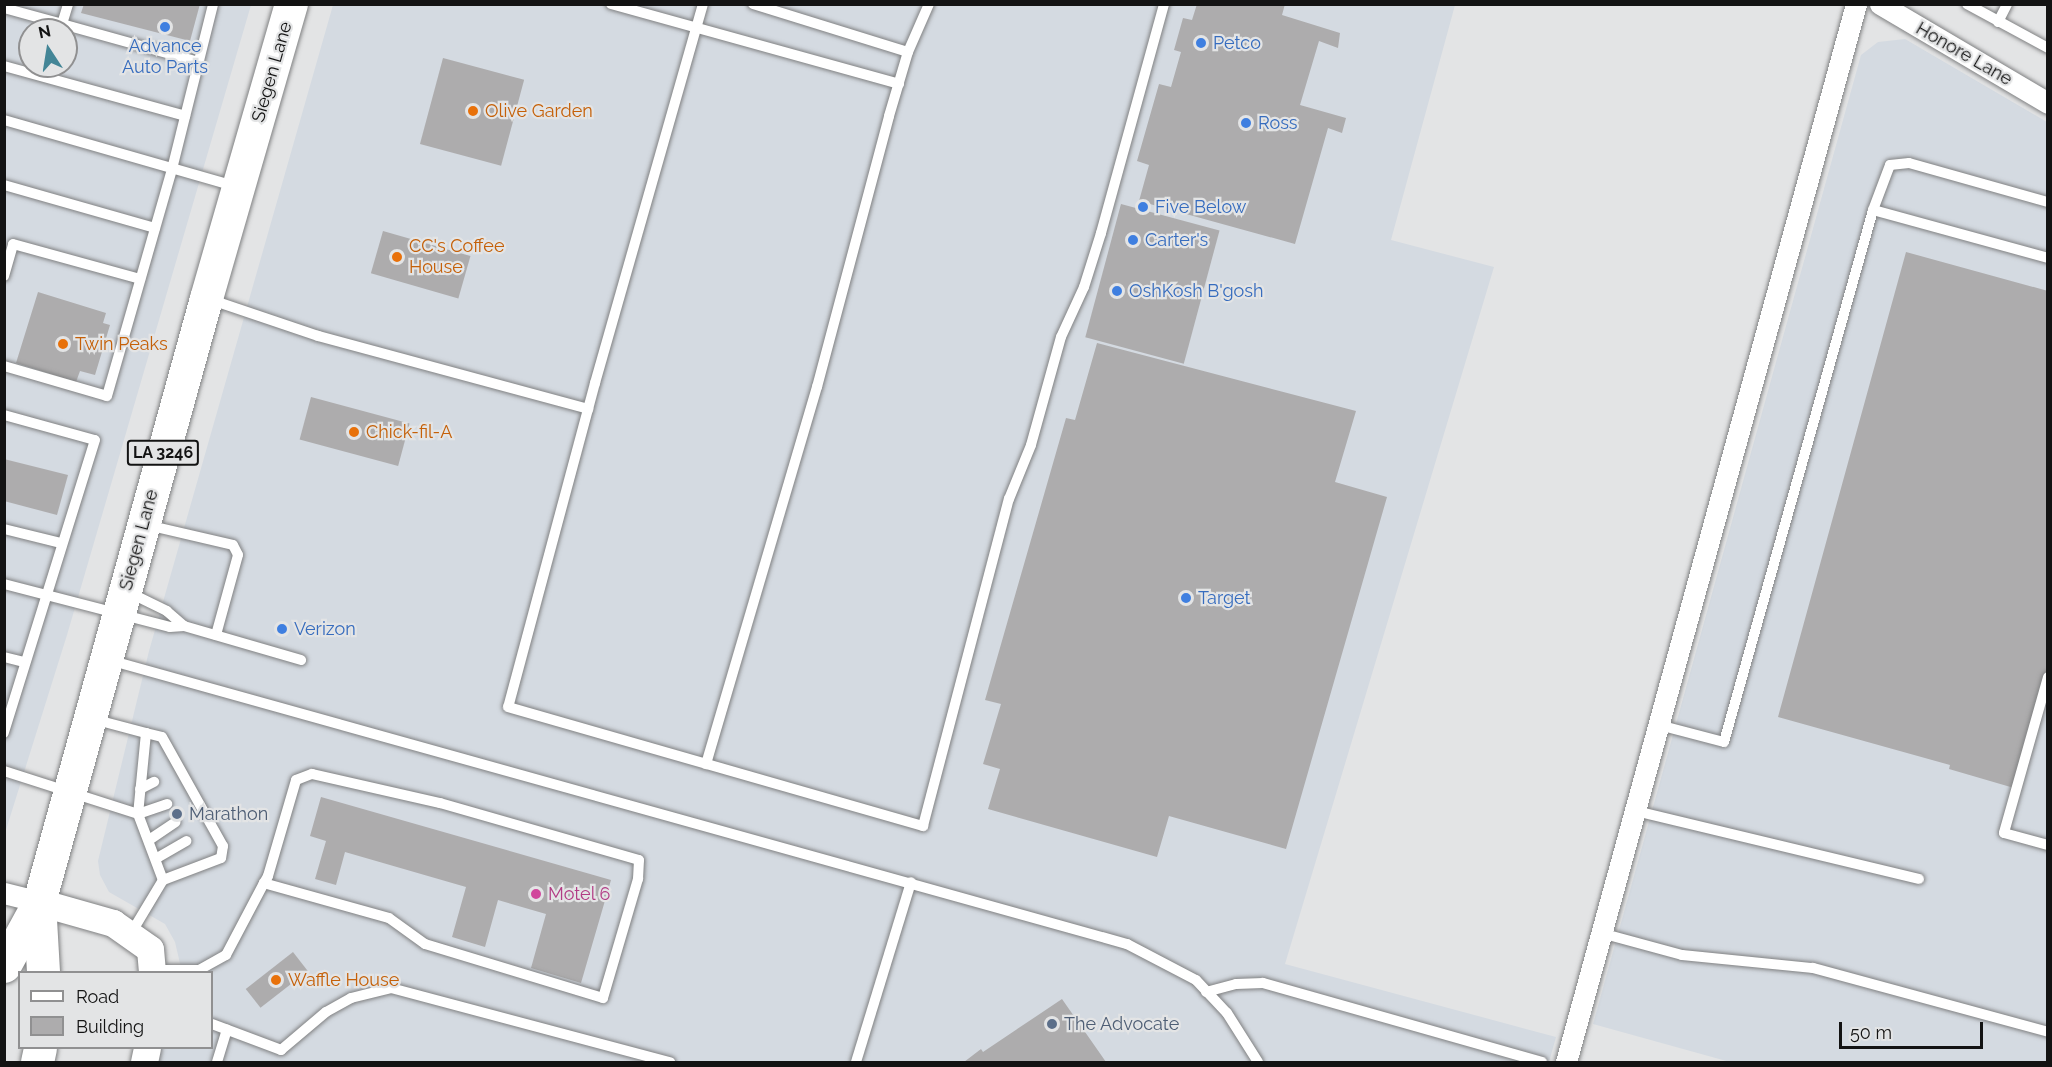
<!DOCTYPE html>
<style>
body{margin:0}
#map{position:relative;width:2052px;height:1067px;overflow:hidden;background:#e3e4e5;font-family:Raleway,sans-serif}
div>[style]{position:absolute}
.built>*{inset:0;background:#d4dae1}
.building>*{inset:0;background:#adacad;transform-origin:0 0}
.roads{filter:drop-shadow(0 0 2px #808182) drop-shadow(0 0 2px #808182)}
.service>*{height:10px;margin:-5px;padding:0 5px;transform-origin:5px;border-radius:5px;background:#fff}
.minor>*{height:21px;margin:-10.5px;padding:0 10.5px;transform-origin:10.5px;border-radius:10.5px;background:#fff}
.tertiary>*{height:27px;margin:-13.5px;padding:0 13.5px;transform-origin:13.5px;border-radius:13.5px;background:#fff}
.primary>*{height:33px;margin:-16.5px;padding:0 16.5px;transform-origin:16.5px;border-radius:16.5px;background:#fff}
.dots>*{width:16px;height:16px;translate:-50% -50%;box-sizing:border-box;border:3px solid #e3e4e5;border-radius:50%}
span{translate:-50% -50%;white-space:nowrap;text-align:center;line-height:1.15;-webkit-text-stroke:4.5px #e3e4e5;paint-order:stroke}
.shield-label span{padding:2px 4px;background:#e3e4e5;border:2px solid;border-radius:4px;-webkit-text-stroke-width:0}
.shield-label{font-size:16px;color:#131313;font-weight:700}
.shop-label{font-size:18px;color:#366cbe}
.left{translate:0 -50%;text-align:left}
.street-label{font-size:18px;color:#131313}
.food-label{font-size:18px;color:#c56008}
.service-label{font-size:18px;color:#4e5e75}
.hotel-label{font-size:18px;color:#b23c85}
.frame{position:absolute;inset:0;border:6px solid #131313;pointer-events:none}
.legend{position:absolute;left:18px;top:971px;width:195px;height:78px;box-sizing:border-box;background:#e3e4e5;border:2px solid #909091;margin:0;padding:8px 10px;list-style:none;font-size:18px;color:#131313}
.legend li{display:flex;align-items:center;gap:12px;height:30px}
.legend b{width:30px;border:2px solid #909091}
.north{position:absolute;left:18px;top:18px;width:60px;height:60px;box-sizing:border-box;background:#e3e4e5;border:2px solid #909091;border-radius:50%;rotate:348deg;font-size:16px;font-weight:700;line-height:24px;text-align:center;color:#131313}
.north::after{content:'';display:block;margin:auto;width:21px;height:27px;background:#438596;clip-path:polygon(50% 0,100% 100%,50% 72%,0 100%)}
.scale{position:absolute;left:1839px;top:1022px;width:144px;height:27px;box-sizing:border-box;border:3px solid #131313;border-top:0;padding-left:8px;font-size:18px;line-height:21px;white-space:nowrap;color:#131313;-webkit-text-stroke:4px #e3e4e5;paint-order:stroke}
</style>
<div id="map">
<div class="built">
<i style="clip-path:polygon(evenodd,5px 5px,251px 5px,67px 635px,5px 833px,5px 5px,30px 30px,66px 30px,66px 66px,30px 66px,30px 30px)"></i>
<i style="clip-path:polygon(333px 5px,1455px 5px,1391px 240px,1494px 267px,1285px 964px,1556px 1037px,1549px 1062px,155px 1062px,161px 1048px,212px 1048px,212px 972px,182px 972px,175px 942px,165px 924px,109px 892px,100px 875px,98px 861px,149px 651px)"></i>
<i style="clip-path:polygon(1905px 39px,2047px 122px,2047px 1062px,1730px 1062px,1593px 1024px,1861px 55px,1878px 42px)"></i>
</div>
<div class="building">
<i style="clip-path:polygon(84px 4px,200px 4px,190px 41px,81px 13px)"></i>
<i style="clip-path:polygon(1197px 4px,1285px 4px,1282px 15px,1340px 33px,1338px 48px,1319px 41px,1300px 105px,1346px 118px,1342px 133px,1328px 128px,1295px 244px,1139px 201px,1149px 165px,1137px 161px,1159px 84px,1171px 87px,1181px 52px,1174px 50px,1183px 18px,1192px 20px)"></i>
<i style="left:443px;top:58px;width:84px;height:89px;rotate:15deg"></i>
<i style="left:1121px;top:204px;width:102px;height:138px;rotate:15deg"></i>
<i style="left:383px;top:231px;width:91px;height:44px;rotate:16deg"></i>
<i style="clip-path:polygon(1906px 252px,2048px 291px,2048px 665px,2014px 788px,1949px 769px,1950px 765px,1778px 717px)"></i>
<i style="clip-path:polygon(38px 292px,106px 313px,103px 323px,110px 325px,95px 375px,80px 371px,76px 382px,16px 363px)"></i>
<i style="clip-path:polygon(1097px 343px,1356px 411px,1335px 482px,1387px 497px,1286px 849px,1169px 816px,1157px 857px,988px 809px,1000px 769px,983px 764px,1001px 704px,985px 700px,1066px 418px,1075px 420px)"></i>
<i style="left:311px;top:397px;width:102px;height:44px;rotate:15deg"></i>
<i style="clip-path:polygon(4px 459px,68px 475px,57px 515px,4px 501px)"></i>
<i style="clip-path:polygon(321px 797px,611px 880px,581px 983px,531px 968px,546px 914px,498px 900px,485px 947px,452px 937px,466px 887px,345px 852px,336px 885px,315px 879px,326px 841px,310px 836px)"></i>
<i style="left:293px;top:952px;width:24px;height:60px;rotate:52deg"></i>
<i style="clip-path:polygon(1062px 999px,1106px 1062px,964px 1062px,981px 1049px,983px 1052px)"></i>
</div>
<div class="roads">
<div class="service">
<i style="left:611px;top:4px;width:299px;rotate:15.5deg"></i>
<i style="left:703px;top:4px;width:394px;rotate:105.9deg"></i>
<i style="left:595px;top:383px;width:335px;rotate:105deg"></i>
<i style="left:508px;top:707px;width:432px;rotate:16deg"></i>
<i style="left:923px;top:826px;width:338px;rotate:-75.3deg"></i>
<i style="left:1009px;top:499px;width:58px;rotate:-67.8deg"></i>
<i style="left:1031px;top:445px;width:112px;rotate:-74.5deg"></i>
<i style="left:1061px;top:337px;width:55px;rotate:-65.3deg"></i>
<i style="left:1084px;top:287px;width:57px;rotate:-72.5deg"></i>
<i style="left:1101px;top:233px;width:238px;rotate:-74.6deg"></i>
<i style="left:753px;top:4px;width:162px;rotate:17.2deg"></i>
<i style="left:1967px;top:4px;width:92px;rotate:28.5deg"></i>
<i style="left:4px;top:8px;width:60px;rotate:15.4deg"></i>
<i style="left:62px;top:24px;width:21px;rotate:-73deg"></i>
<i style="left:1998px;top:22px;width:20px;rotate:-63deg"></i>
<i style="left:62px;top:24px;width:142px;rotate:15.5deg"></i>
<i style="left:4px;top:66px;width:188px;rotate:15.4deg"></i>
<i style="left:4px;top:120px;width:239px;rotate:16deg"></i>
<i style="left:4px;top:185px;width:157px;rotate:15.9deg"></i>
<i style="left:1873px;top:210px;width:48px;rotate:-69.3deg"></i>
<i style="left:1890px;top:165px;width:19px;rotate:-6deg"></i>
<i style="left:1909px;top:163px;width:144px;rotate:15.7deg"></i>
<i style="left:4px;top:276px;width:33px;rotate:-74deg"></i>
<i style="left:13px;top:244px;width:132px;rotate:15.4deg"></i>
<i style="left:209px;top:299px;width:115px;rotate:18.7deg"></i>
<i style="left:318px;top:336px;width:280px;rotate:15.1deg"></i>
<i style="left:4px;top:366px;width:107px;rotate:16.2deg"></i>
<i style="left:107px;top:396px;width:236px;rotate:-74deg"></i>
<i style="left:172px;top:169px;width:170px;rotate:-76deg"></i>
<i style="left:4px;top:415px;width:94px;rotate:15.4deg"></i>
<i style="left:95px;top:440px;width:307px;rotate:107.3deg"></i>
<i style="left:147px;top:525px;width:88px;rotate:13.1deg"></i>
<i style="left:233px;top:545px;width:11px;rotate:63deg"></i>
<i style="left:238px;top:555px;width:83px;rotate:105.4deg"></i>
<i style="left:4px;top:529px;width:59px;rotate:13.8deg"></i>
<i style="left:4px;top:584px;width:171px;rotate:14.5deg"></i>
<i style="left:170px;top:627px;width:14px;rotate:-4deg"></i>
<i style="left:184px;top:626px;width:23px;rotate:-139deg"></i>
<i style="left:167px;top:611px;width:41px;rotate:-154.1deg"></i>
<i style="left:184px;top:626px;width:122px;rotate:16.2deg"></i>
<i style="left:4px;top:657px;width:21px;rotate:14deg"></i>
<i style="left:109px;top:660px;width:1057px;rotate:15.59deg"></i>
<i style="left:1127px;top:944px;width:78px;rotate:27.6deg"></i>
<i style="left:1196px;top:980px;width:45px;rotate:46.8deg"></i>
<i style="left:1227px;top:1013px;width:58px;rotate:57.7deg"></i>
<i style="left:2048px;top:677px;width:162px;rotate:105.8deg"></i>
<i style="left:2004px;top:833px;width:46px;rotate:15.3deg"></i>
<i style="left:93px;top:719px;width:55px;rotate:14.8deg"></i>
<i style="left:146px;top:733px;width:81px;rotate:95.6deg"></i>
<i style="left:138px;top:814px;width:31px;rotate:-19deg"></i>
<i style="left:1659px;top:725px;width:67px;rotate:14.7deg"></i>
<i style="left:1724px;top:742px;width:552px;rotate:-74.35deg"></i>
<i style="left:1873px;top:210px;width:181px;rotate:15.3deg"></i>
<i style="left:146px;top:733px;width:16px;rotate:14deg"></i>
<i style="left:162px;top:737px;width:125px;rotate:60.8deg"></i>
<i style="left:223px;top:846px;width:12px;rotate:99deg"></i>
<i style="left:221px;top:858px;width:62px;rotate:159.2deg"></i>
<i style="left:706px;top:764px;width:393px;rotate:-73.6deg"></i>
<i style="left:817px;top:387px;width:280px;rotate:-75.1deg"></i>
<i style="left:889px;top:116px;width:67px;rotate:-73.5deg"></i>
<i style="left:908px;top:52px;width:52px;rotate:-66.4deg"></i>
<i style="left:4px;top:771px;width:141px;rotate:17.8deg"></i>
<i style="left:138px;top:814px;width:71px;rotate:69.3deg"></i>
<i style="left:163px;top:880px;width:64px;rotate:121deg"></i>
<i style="left:140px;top:789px;width:16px;rotate:-27deg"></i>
<i style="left:1636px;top:811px;width:291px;rotate:13.5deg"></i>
<i style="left:149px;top:840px;width:32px;rotate:-34deg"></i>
<i style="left:157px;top:858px;width:34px;rotate:-30deg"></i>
<i style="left:1601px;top:933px;width:84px;rotate:15.2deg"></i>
<i style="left:1682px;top:955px;width:132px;rotate:5.7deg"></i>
<i style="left:1813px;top:968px;width:244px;rotate:15.2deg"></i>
<i style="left:152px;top:970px;width:47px"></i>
<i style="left:199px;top:970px;width:31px;rotate:-29deg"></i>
<i style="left:226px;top:955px;width:81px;rotate:-62.2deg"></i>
<i style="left:264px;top:883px;width:8px;rotate:-60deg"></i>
<i style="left:268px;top:876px;width:100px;rotate:-73.7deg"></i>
<i style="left:296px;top:780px;width:17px;rotate:-21deg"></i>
<i style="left:312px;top:774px;width:131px;rotate:12.8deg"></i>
<i style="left:440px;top:803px;width:207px;rotate:16deg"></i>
<i style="left:639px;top:860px;width:19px;rotate:93deg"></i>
<i style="left:638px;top:879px;width:124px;rotate:106.4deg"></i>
<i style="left:603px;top:998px;width:186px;rotate:-163.1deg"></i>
<i style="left:425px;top:944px;width:44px;rotate:-144.2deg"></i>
<i style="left:389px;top:918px;width:130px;rotate:-164.4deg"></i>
<i style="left:1206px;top:992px;width:31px;rotate:-15deg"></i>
<i style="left:1236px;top:984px;width:27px;rotate:-2deg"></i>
<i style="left:1263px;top:983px;width:290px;rotate:15.8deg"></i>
<i style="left:212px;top:1024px;width:74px;rotate:20.6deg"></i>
<i style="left:281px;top:1050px;width:59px;rotate:-40.2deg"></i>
<i style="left:326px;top:1012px;width:29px;rotate:-29deg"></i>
<i style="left:351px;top:998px;width:41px;rotate:-14deg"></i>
<i style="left:391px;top:988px;width:289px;rotate:14.9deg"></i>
<i style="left:217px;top:1062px;width:34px;rotate:-73deg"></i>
<i style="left:856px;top:1062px;width:188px;rotate:-73deg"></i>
</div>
<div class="minor">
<i style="left:1880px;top:4px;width:195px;rotate:30.5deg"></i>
<i style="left:4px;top:893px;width:36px;rotate:14deg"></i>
<i style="left:1566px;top:1062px;width:1097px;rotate:-74.67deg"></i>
</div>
<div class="tertiary">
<i style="left:39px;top:902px;width:77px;rotate:15.8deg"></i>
<i style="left:113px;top:923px;width:45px;rotate:35.1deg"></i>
<i style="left:150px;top:949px;width:23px;rotate:85deg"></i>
<i style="left:144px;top:1062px;width:14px;rotate:-78deg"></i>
</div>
<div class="primary">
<i style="left:39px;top:902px;width:70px;rotate:86.7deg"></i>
<i style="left:4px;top:966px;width:73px;rotate:-61.3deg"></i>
<i style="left:39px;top:902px;width:627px;rotate:-74.54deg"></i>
<i style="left:206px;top:298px;width:306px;rotate:-73.9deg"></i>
<i style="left:37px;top:1062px;width:14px;rotate:-78deg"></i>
</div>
</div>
<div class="dots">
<i style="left:165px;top:27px;background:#3f7fe0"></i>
<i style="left:1201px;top:43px;background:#3f7fe0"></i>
<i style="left:473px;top:111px;background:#e8710a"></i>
<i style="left:1246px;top:123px;background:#3f7fe0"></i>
<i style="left:1143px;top:207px;background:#3f7fe0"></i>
<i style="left:1133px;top:240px;background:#3f7fe0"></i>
<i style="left:397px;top:257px;background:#e8710a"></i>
<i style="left:1117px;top:291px;background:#3f7fe0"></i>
<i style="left:63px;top:344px;background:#e8710a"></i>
<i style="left:354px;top:432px;background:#e8710a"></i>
<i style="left:1186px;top:598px;background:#3f7fe0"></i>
<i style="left:282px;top:629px;background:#3f7fe0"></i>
<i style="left:177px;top:814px;background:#5c6f8a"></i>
<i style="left:536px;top:894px;background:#d1479c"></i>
<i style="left:276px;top:980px;background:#e8710a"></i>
<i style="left:1052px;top:1024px;background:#5c6f8a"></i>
</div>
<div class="shield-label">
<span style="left:163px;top:453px">LA 3246</span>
</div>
<div class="shop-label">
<span class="left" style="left:1213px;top:43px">Petco</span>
<span style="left:165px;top:57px">Advance<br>Auto Parts</span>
<span class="left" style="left:1258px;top:123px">Ross</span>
<span class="left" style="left:1155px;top:207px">Five Below</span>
<span class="left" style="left:1145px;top:240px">Carter's</span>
<span class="left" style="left:1129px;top:291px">OshKosh B'gosh</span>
<span class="left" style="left:1198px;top:598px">Target</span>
<span class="left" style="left:294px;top:629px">Verizon</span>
</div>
<div class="street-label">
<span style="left:1964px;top:54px;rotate:30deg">Honore Lane</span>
<span style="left:272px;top:72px;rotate:-74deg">Siegen Lane</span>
<span style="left:139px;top:540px;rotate:-75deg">Siegen Lane</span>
</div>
<div class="food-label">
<span class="left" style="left:485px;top:111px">Olive Garden</span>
<span class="left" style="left:409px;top:257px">CC's Coffee<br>House</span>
<span class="left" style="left:75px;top:344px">Twin Peaks</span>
<span class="left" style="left:366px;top:432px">Chick-fil-A</span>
<span class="left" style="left:288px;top:980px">Waffle House</span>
</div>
<div class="service-label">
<span class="left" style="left:189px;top:814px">Marathon</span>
<span class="left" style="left:1064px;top:1024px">The Advocate</span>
</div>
<div class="hotel-label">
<span class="left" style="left:548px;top:894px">Motel 6</span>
</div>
<div class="frame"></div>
<ul class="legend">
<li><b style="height:8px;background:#fff"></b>Road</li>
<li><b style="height:16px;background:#adacad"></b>Building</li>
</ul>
<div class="north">N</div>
<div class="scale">50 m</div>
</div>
